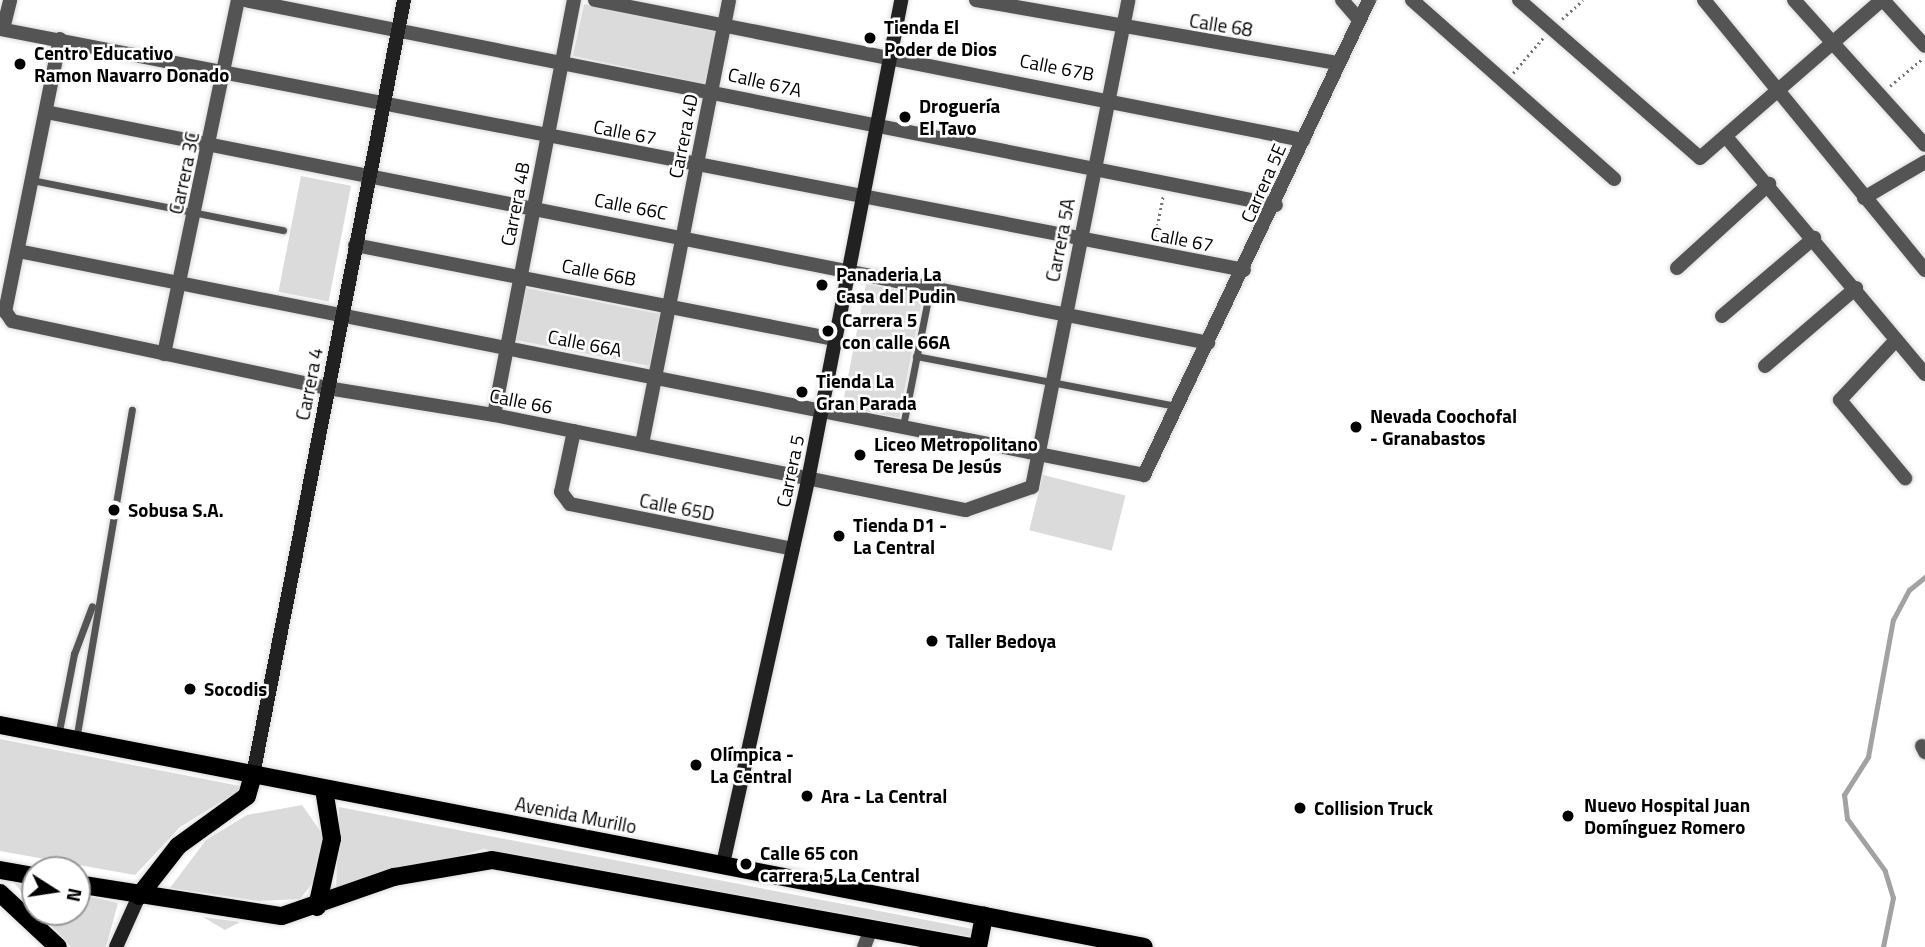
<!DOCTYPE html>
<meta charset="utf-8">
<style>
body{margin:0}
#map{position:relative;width:1925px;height:947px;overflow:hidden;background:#fff;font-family:"Titillium Web",sans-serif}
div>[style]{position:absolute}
.green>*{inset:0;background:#dbdbdb;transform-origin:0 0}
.stream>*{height:4.5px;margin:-2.25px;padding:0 2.25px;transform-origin:2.25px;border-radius:2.25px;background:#a2a2a2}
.path>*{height:2.5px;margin-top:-1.25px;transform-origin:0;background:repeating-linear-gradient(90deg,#767676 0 2px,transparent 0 5.5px)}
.roads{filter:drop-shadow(0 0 2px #dbdbdb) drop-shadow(0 0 2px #dbdbdb)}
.lane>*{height:7px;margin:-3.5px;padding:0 3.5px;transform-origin:3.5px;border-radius:3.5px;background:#545454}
.street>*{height:14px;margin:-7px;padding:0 7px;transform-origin:7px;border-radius:7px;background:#545454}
.secondary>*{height:14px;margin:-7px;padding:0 7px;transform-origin:7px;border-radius:7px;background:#212121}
.primary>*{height:18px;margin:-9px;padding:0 9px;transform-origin:9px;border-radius:9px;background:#000}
.dots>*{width:19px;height:19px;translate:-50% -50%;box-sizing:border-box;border:4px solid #fff;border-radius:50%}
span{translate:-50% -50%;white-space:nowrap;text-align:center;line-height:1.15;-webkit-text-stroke:5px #fff;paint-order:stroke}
.street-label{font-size:19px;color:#000}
.poi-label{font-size:19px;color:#000;font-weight:700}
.left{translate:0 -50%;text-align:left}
.north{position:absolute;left:21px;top:856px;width:70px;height:70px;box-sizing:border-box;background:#fff;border:2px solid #999;border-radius:50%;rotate:102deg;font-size:19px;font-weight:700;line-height:28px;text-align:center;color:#000}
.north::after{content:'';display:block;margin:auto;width:24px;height:32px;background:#000;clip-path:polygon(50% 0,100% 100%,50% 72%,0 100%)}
</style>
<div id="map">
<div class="green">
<i style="left:584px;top:4px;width:135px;height:53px;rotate:12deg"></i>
<i style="left:301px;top:176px;width:51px;height:118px;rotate:11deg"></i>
<i style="left:866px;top:284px;width:58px;height:125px;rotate:11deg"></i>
<i style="left:526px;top:288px;width:136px;height:53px;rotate:11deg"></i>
<i style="left:1043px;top:475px;width:85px;height:57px;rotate:14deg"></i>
<i style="clip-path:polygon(0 739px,245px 787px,180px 827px,135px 875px,0 851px)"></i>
<i style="clip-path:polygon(302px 805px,323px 835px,322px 871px,300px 899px,259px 901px,170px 888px,206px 840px,247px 815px)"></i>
<i style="clip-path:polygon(339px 807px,973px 929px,972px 937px,484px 849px,336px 890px)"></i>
<i style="clip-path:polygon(12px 880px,35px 885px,35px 908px,34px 907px)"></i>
<i style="clip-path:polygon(77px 894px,118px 903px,106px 947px,71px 947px,39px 912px,77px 912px)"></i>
<i style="clip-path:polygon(203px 917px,240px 922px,225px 930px)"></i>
</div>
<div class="stream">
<i style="left:1883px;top:947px;width:50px;rotate:-78.5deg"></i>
<i style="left:1893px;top:898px;width:28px;rotate:-107deg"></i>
<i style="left:1885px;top:871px;width:64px;rotate:-126.2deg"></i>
<i style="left:1847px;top:819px;width:24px;rotate:-97deg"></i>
<i style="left:1844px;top:795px;width:45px;rotate:-57.7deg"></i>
<i style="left:1868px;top:757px;width:139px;rotate:-79.7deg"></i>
<i style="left:1893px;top:620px;width:34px;rotate:-62deg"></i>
<i style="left:1909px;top:590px;width:21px;rotate:-39deg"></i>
</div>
<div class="path">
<i style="left:1562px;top:19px;width:28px;rotate:-42deg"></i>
<i style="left:1513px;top:73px;width:46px;rotate:-49.4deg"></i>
<i style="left:1890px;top:86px;width:42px;rotate:-40.2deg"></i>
<i style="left:1155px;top:237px;width:42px;rotate:-79deg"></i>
</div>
<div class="roads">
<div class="lane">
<i style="left:32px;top:180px;width:256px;rotate:11.3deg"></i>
<i style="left:916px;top:356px;width:265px;rotate:10.9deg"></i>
<i style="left:903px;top:426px;width:141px;rotate:-78.9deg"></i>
<i style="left:58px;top:736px;width:84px;rotate:-79deg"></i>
<i style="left:74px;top:654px;width:51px;rotate:-69.4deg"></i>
<i style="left:76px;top:740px;width:335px;rotate:-80.4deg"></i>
</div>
<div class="street">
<i style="left:245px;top:0;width:1051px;rotate:11.25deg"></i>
<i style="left:595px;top:0;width:722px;rotate:11.19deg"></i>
<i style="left:976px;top:0;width:365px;rotate:9.9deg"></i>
<i style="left:1342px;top:0;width:23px;rotate:49deg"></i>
<i style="left:1412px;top:0;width:270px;rotate:41.5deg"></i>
<i style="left:1519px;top:0;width:240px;rotate:41.1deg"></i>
<i style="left:1700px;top:158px;width:241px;rotate:-41deg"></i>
<i style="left:1704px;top:0;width:349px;rotate:50.7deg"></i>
<i style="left:1794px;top:0;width:195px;rotate:47.9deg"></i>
<i style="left:1883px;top:0;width:62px;rotate:47.6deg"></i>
<i style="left:0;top:29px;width:1267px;rotate:10.96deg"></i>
<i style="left:3px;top:29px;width:30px;rotate:-76deg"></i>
<i style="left:60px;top:39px;width:278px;rotate:101.4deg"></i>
<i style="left:5px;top:311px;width:12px;rotate:55deg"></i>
<i style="left:12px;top:321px;width:322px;rotate:12deg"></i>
<i style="left:327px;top:388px;width:169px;rotate:9.2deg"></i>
<i style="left:494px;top:415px;width:481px;rotate:11.4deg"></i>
<i style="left:966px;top:510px;width:70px;rotate:-19.2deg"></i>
<i style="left:1032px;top:487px;width:496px;rotate:-78.8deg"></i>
<i style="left:46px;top:112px;width:1185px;rotate:11.24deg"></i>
<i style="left:1727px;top:138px;width:308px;rotate:50deg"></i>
<i style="left:1864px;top:198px;width:71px;rotate:-30.5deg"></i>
<i style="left:355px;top:245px;width:490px;rotate:11.1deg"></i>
<i style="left:18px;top:251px;width:1148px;rotate:11.25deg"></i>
<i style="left:1144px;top:475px;width:526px;rotate:-64.65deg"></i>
<i style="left:1677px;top:268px;width:125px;rotate:-42.4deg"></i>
<i style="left:1722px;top:316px;width:121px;rotate:-40.3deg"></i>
<i style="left:1896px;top:340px;width:82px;rotate:133deg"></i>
<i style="left:1840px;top:400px;width:102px;rotate:50.2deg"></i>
<i style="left:164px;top:354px;width:362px;rotate:-78.2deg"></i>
<i style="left:1765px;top:366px;width:120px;rotate:-40.6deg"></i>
<i style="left:494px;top:415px;width:423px;rotate:-79.1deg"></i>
<i style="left:574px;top:431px;width:62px;rotate:102deg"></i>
<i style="left:561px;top:492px;width:15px;rotate:53deg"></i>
<i style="left:570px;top:504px;width:227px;rotate:11.4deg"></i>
<i style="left:642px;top:444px;width:452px;rotate:-78.9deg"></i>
<i style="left:1922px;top:746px;width:7px;rotate:63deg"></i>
<i style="left:864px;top:947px;width:19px;rotate:-69deg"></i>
</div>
<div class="secondary">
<i style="left:253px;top:775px;width:790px;rotate:-78.97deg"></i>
<i style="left:723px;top:864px;width:393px;rotate:-77.5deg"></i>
<i style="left:808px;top:480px;width:489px;rotate:-79deg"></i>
<i style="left:116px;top:947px;width:56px;rotate:-65.7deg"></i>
</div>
<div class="primary">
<i style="left:0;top:725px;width:1165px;rotate:10.98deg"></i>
<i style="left:0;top:870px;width:36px;rotate:10deg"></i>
<i style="left:77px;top:884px;width:207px;rotate:8.9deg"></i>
<i style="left:282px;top:916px;width:119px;rotate:-19.2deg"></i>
<i style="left:394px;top:877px;width:99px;rotate:-9.8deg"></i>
<i style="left:492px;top:860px;width:486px;rotate:10.3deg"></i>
<i style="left:0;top:893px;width:79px;rotate:43deg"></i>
<i style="left:139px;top:896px;width:63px;rotate:-52deg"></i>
<i style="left:178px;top:846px;width:85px;rotate:-35.9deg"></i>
<i style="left:247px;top:796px;width:22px;rotate:-74deg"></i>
<i style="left:317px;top:907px;width:70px;rotate:-77.6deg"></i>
<i style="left:332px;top:839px;width:51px;rotate:-99.1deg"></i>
<i style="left:978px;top:947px;width:32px;rotate:-79deg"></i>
</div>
</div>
<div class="dots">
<i style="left:870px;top:38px;background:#000"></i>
<i style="left:20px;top:64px;background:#000"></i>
<i style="left:905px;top:117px;background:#000"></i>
<i style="left:822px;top:285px;background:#000"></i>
<i style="left:828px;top:331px;background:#000"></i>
<i style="left:802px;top:392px;background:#000"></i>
<i style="left:1356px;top:427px;background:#000"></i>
<i style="left:860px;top:455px;background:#000"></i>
<i style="left:114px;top:510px;background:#000"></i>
<i style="left:839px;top:536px;background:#000"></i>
<i style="left:932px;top:641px;background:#000"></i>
<i style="left:190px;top:689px;background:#000"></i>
<i style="left:696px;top:765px;background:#000"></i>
<i style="left:807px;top:796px;background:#000"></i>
<i style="left:1300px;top:808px;background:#000"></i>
<i style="left:1568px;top:816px;background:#000"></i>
<i style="left:746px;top:864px;background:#000"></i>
</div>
<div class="street-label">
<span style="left:1221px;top:25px;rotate:9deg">Calle 68</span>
<span style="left:1057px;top:67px;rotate:11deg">Calle 67B</span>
<span style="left:765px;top:82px;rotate:13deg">Calle 67A</span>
<span style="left:625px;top:132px;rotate:11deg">Calle 67</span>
<span style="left:683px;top:136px;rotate:-79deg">Carrera 4D</span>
<span style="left:184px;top:173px;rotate:-78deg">Carrera 3C</span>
<span style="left:1263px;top:183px;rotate:-66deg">Carrera 5E</span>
<span style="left:515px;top:204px;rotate:-79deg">Carrera 4B</span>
<span style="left:631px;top:206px;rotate:11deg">Calle 66C</span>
<span style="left:1182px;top:239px;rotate:11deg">Calle 67</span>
<span style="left:1060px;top:240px;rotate:-79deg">Carrera 5A</span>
<span style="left:599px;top:272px;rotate:11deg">Calle 66B</span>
<span style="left:585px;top:343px;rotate:11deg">Calle 66A</span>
<span style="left:309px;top:384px;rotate:-79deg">Carrera 4</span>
<span style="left:521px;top:401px;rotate:11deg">Calle 66</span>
<span style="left:790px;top:471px;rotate:-78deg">Carrera 5</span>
<span style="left:677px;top:507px;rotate:11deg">Calle 65D</span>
<span style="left:576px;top:815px;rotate:11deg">Avenida Murillo</span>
</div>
<div class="poi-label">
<span class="left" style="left:884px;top:38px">Tienda El<br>Poder de Dios</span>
<span class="left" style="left:34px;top:64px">Centro Educativo<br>Ramon Navarro Donado</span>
<span class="left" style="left:919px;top:117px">Droguería<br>El Tavo</span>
<span class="left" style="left:836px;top:285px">Panaderia La<br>Casa del Pudin</span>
<span class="left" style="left:842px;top:331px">Carrera 5<br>con calle 66A</span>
<span class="left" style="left:816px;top:392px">Tienda La<br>Gran Parada</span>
<span class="left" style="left:1370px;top:427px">Nevada Coochofal<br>- Granabastos</span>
<span class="left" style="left:874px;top:455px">Liceo Metropolitano<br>Teresa De Jesús</span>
<span class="left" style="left:128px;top:510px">Sobusa S.A.</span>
<span class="left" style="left:853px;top:536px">Tienda D1 -<br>La Central</span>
<span class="left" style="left:946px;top:641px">Taller Bedoya</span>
<span class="left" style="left:204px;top:689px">Socodis</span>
<span class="left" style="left:710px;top:765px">Olímpica -<br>La Central</span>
<span class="left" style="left:821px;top:796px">Ara - La Central</span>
<span class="left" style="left:1584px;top:816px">Nuevo Hospital Juan<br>Domínguez Romero</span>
<span class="left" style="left:1314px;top:808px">Collision Truck</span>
<span class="left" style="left:760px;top:864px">Calle 65 con<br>carrera 5 La Central</span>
</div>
<div class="north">N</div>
</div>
